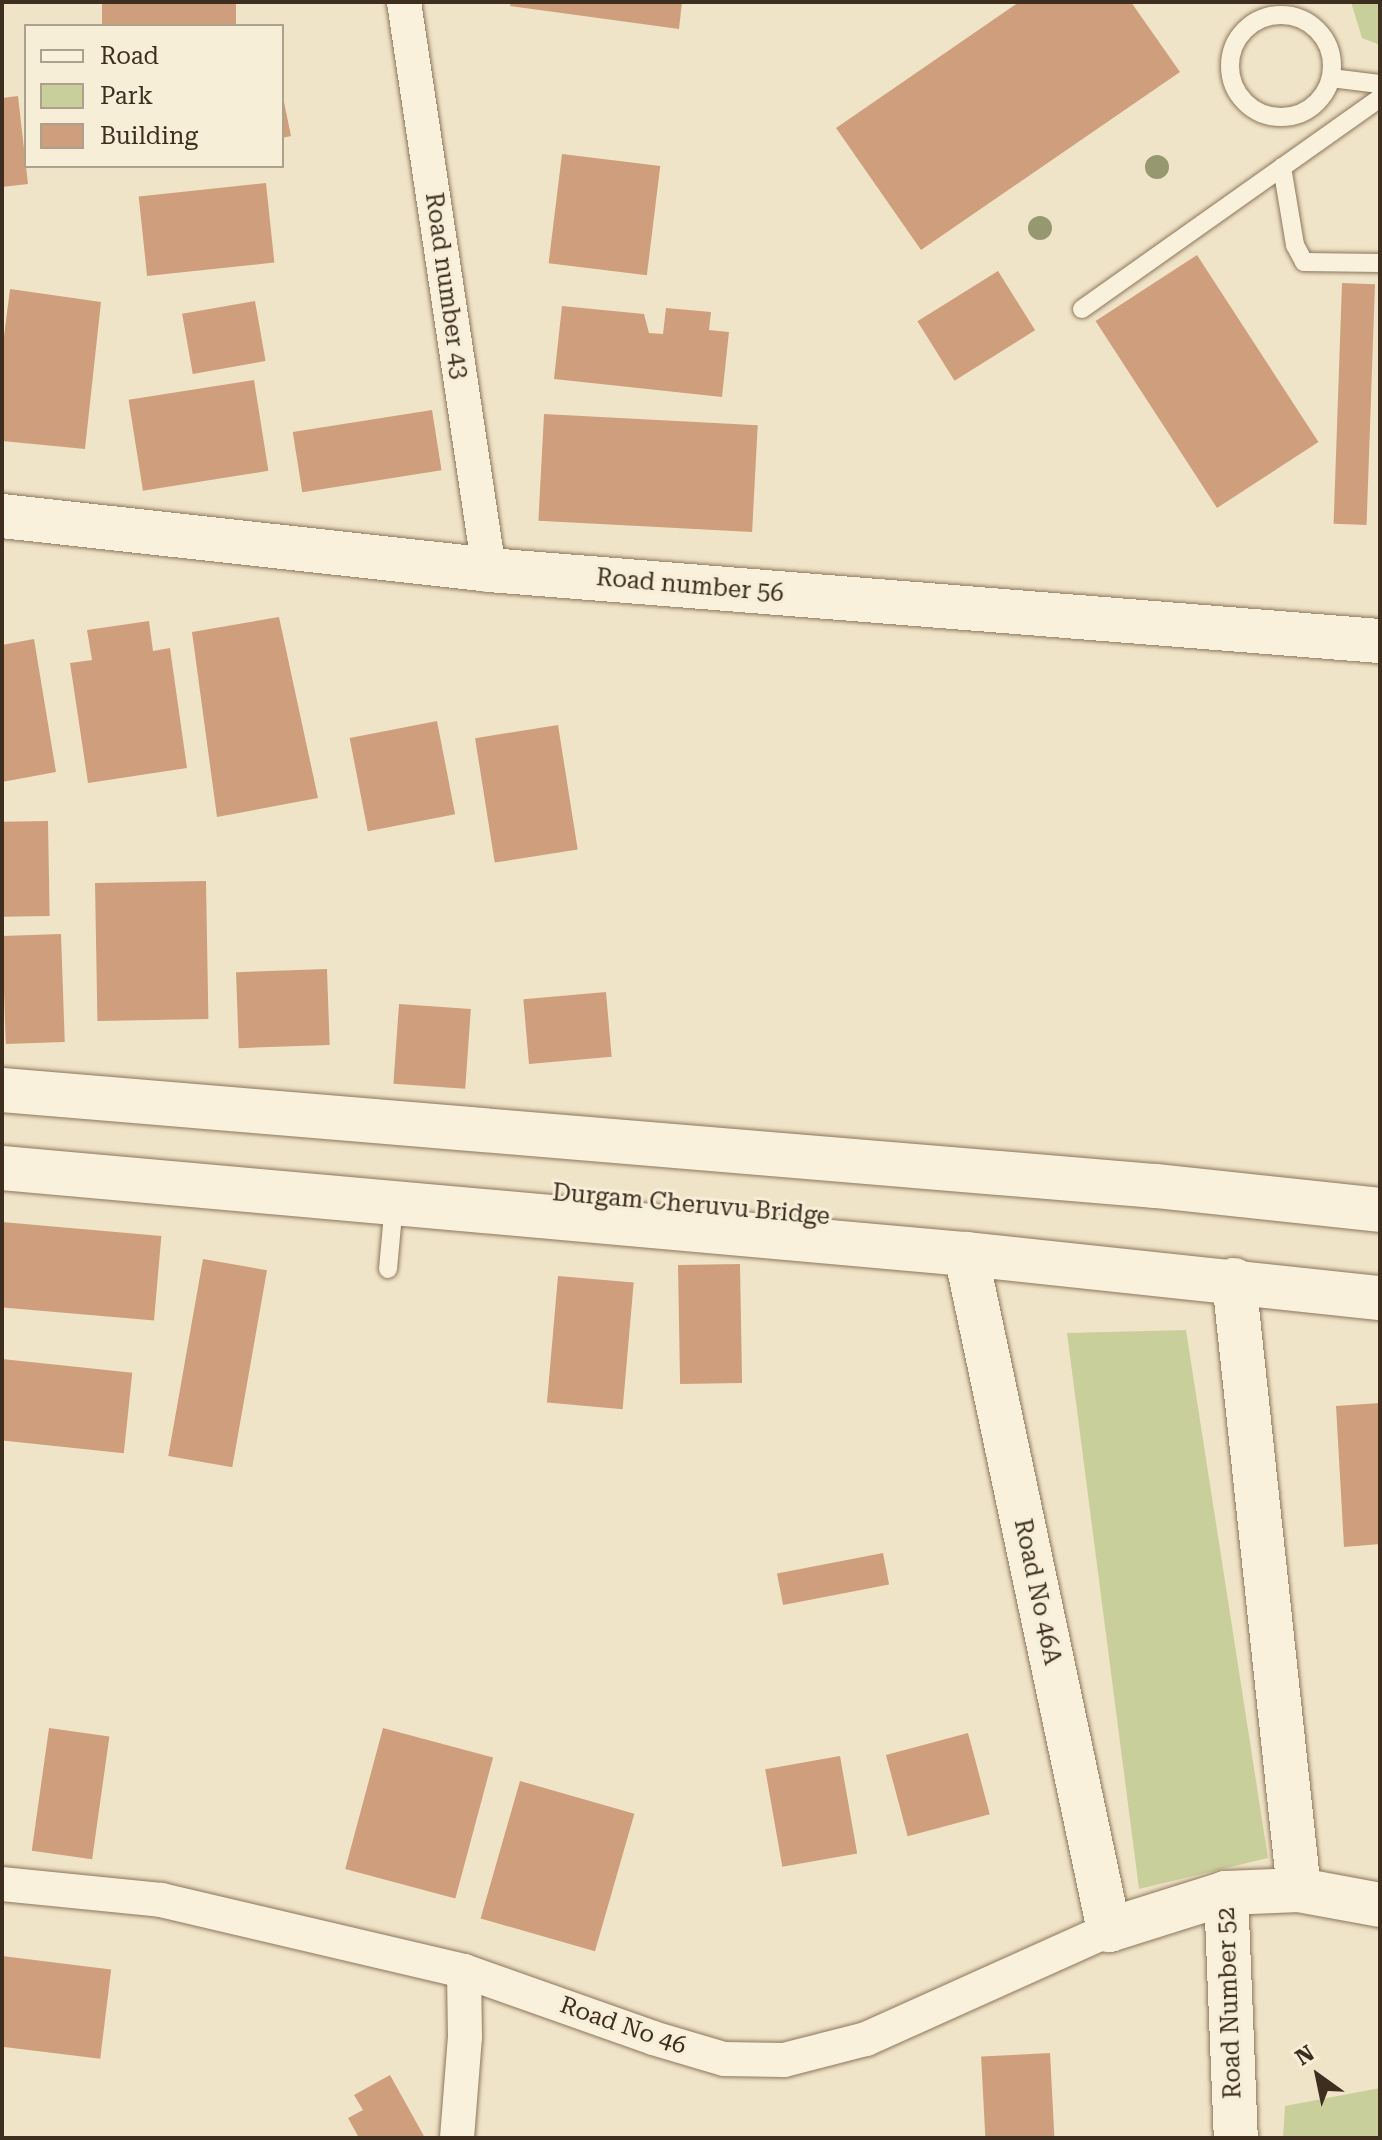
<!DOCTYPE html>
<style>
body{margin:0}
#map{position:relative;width:1382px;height:2140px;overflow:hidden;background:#f0e4c8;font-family:"Roboto Serif",serif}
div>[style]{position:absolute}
.green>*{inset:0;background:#c9cf9b}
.building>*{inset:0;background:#cf9f7d;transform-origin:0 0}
.roads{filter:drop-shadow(0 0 2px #8d765c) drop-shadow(0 0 2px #8d765c)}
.lane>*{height:18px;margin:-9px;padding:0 9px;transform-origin:9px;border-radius:9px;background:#faf1dc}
.lane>.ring{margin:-9px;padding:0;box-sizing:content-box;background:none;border:18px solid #faf1dc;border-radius:50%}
.street>*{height:34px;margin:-17px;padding:0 17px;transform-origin:17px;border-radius:17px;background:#faf1dc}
.secondary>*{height:44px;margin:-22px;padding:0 22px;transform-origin:22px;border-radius:22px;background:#faf1dc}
.trees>*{width:24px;height:24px;margin:-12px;border-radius:50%;background:#96986f}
span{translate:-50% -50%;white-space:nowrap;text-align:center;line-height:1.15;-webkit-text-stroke:6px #f7eed8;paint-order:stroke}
.street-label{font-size:24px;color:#3d2e20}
.frame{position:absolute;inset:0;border:4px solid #3d2e20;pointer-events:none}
.legend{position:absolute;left:24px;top:24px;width:260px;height:144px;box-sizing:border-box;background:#f7eed8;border:2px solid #ada18e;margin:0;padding:10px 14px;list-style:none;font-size:24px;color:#3d2e20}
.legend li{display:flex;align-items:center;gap:16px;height:40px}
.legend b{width:40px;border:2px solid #ada18e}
.north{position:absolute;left:1278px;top:2036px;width:80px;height:80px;-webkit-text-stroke:6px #f7eed8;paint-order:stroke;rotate:327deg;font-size:22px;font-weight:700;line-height:32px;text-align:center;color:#3d2e20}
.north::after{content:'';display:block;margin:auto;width:28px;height:36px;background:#3d2e20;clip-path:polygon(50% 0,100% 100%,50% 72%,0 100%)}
</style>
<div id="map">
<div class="green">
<i style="clip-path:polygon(1351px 2px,1380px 2px,1380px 45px,1362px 38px)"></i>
<i style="clip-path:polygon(1186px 1330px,1268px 1858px,1139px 1889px,1067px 1333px)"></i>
<i style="clip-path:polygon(1380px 2088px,1380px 2138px,1283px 2138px,1285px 2106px)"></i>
</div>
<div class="building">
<i style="left:102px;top:2px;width:134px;height:25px"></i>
<i style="clip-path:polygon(511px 2px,682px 2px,679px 29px,510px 6px)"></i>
<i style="clip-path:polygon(1019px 2px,1131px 2px,1180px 72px,921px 250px,836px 128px)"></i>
<i style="clip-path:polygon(282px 92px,291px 136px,282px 138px)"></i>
<i style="clip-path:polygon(18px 96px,28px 184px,2px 187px,2px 98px)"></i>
<i style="left:562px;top:154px;width:99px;height:110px;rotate:7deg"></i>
<i style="left:266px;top:183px;width:80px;height:128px;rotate:84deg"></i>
<i style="left:1197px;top:255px;width:223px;height:121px;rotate:57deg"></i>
<i style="left:998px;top:271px;width:70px;height:95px;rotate:58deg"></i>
<i style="left:1342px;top:283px;width:33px;height:241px;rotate:2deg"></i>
<i style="clip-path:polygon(10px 289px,101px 302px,85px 449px,2px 441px,2px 352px)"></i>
<i style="left:255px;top:301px;width:61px;height:74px;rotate:80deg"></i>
<i style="clip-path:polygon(562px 306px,644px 314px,649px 333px,663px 334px,666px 308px,711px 312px,709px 330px,729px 332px,722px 397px,554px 379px)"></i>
<i style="left:254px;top:380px;width:92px;height:127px;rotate:81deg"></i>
<i style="left:432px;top:410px;width:61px;height:141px;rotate:81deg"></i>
<i style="left:544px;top:414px;width:214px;height:107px;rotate:3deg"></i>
<i style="clip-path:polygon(279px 617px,318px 798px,217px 817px,192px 632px)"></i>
<i style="clip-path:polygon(149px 621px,153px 651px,170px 648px,187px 768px,88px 783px,70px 663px,92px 660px,87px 630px)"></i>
<i style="clip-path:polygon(34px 639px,56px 772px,2px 782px,2px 645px)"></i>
<i style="left:437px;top:721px;width:95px;height:89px;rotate:79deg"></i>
<i style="left:558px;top:725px;width:126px;height:84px;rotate:81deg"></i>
<i style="left:48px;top:821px;width:95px;height:46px;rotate:89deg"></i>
<i style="left:206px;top:881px;width:138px;height:111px;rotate:89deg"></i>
<i style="left:61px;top:934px;width:108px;height:59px;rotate:88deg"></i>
<i style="left:327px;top:969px;width:76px;height:91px;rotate:88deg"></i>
<i style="left:606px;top:992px;width:65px;height:83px;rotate:85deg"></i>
<i style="left:399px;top:1004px;width:72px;height:80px;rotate:4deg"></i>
<i style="left:2px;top:1222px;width:160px;height:85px;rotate:5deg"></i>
<i style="left:203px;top:1259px;width:65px;height:200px;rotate:10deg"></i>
<i style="left:740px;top:1264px;width:119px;height:62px;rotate:89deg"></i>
<i style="left:558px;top:1276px;width:76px;height:127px;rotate:5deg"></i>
<i style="left:2px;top:1359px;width:131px;height:81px;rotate:6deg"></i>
<i style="clip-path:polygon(1380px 1403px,1380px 1544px,1344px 1547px,1336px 1406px)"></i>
<i style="left:883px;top:1553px;width:32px;height:108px;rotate:79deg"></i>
<i style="left:49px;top:1728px;width:61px;height:124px;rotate:8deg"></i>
<i style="left:383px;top:1728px;width:114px;height:146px;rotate:15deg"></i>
<i style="left:968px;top:1733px;width:84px;height:85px;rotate:75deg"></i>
<i style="left:840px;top:1756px;width:99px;height:76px;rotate:80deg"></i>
<i style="left:520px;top:1781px;width:119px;height:143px;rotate:16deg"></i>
<i style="left:2px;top:1956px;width:110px;height:90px;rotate:7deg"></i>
<i style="left:1050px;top:2053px;width:85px;height:69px;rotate:87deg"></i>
<i style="clip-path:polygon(390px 2075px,425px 2138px,359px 2138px,348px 2118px,363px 2110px,354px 2095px)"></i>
</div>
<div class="roads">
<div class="lane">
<i class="ring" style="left:1230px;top:15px;width:84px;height:84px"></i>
<i style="left:1331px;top:78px;width:49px;rotate:7deg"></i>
<i style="left:1282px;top:167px;width:79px;rotate:80.5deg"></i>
<i style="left:1295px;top:245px;width:19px;rotate:62deg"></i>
<i style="left:1304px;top:262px;width:76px;rotate:0.8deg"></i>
<i style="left:1082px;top:309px;width:365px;rotate:-35.3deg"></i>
<i style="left:388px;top:1269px;width:66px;rotate:-84.8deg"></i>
</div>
<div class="street">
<i style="left:404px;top:2px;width:574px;rotate:81.49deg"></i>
<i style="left:2px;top:1884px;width:160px;rotate:5.7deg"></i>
<i style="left:161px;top:1900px;width:311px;rotate:13.2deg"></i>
<i style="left:464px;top:1971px;width:201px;rotate:19.5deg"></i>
<i style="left:653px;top:2038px;width:74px;rotate:16.5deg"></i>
<i style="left:724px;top:2059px;width:60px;rotate:1deg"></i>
<i style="left:784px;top:2060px;width:85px;rotate:-14.4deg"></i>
<i style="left:866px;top:2039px;width:266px;rotate:-24.2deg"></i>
<i style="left:457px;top:2138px;width:101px;rotate:-85.5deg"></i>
<i style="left:465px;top:2037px;width:66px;rotate:-90.9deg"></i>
</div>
<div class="secondary">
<i style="left:2px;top:516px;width:490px;rotate:6.3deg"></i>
<i style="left:489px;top:570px;width:894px;rotate:4.56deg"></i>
<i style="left:2px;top:1090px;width:1158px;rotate:4.76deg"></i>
<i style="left:1156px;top:1186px;width:225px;rotate:6.1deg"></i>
<i style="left:2px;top:1168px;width:968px;rotate:5.1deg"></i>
<i style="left:966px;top:1254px;width:416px;rotate:6.1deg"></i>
<i style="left:966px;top:1254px;width:691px;rotate:78.06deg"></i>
<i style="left:1109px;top:1930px;width:123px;rotate:-17.5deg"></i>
<i style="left:1226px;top:1893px;width:73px;rotate:-2.4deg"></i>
<i style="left:1299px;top:1890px;width:82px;rotate:10.5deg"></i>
<i style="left:1234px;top:1280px;width:613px;rotate:83.92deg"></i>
<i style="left:1226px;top:1893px;width:245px;rotate:87.7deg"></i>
</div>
</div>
<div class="trees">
<i style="left:1157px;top:167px"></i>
<i style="left:1040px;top:228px"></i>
</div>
<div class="street-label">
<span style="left:446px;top:286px;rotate:82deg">Road number 43</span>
<span style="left:690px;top:586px;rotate:5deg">Road number 56</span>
<span style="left:691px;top:1205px;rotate:5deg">Durgam Cheruvu Bridge</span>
<span style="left:1037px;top:1592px;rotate:78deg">Road No 46A</span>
<span style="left:1230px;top:2003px;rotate:-92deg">Road Number 52</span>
<span style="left:623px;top:2026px;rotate:19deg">Road No 46</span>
</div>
<div class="frame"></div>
<ul class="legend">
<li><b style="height:10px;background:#faf1dc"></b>Road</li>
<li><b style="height:22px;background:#c9cf9b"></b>Park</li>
<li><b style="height:22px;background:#cf9f7d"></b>Building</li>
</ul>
<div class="north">N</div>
</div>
